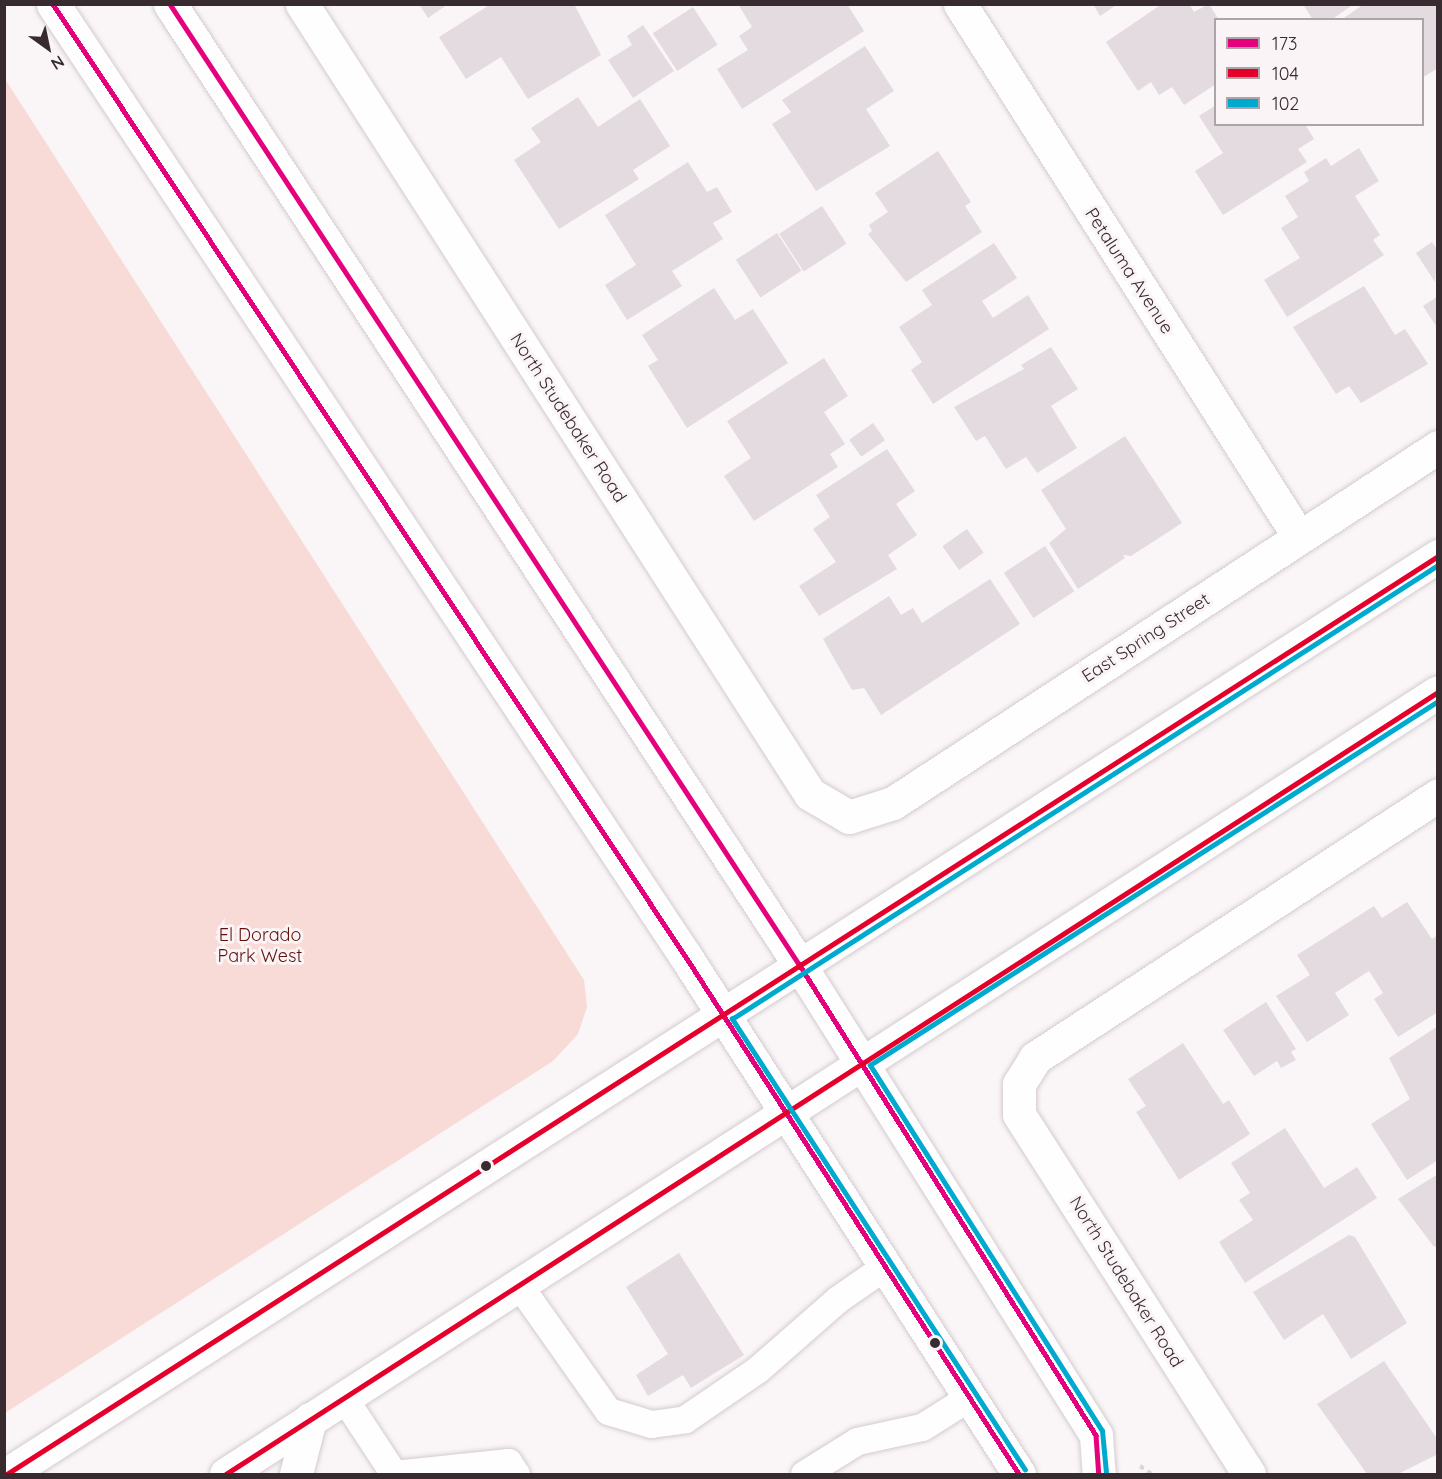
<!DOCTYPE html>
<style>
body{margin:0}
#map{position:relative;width:1442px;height:1479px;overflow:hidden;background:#faf5f7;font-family:Quicksand,sans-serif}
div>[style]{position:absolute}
.green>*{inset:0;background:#f8dad6}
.building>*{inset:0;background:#e3dbe0;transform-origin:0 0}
.path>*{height:4px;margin-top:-2px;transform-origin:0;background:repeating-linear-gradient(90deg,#d8d6d7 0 4.5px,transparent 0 9px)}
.roads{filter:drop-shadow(0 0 2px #d4cbce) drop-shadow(0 0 2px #d4cbce)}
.service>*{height:27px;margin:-13.5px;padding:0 13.5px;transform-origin:13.5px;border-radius:13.5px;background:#fefefe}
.minor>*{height:33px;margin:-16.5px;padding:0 16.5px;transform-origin:16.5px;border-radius:16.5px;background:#fefefe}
.secondary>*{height:33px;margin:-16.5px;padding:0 16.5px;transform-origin:16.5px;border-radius:16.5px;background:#fefefe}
.bus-1>*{height:4.5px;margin:-2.25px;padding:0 2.25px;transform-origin:2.25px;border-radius:2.25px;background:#e5007d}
.bus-2>*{height:4.5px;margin:-2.25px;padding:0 2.25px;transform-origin:2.25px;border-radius:2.25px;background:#e4002b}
.bus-3>*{height:4.5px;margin:-2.25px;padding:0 2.25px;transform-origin:2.25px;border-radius:2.25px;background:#00a9ce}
.dots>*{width:16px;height:16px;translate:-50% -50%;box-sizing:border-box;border:3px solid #fbf4f7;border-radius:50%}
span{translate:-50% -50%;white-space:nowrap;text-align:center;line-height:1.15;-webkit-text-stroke:6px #fbf4f7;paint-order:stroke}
.street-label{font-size:18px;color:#382b30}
.park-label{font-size:18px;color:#601208}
.frame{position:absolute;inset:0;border:6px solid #382b30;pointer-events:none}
.legend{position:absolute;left:1214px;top:18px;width:210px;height:108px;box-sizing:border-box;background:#fbf4f7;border:2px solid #ada4a7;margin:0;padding:8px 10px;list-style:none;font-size:18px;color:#382b30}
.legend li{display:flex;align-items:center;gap:12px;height:30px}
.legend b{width:30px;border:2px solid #ada4a7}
.north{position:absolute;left:18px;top:18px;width:60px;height:60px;-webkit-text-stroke:4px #fbf4f7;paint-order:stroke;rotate:147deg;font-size:16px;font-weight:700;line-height:24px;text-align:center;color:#382b30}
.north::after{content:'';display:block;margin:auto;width:21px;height:27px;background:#382b30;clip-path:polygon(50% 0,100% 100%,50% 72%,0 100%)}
</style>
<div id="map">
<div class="green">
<i style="clip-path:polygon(5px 79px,584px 980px,587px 1007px,578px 1034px,553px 1061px,5px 1413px)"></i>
</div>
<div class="building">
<i style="clip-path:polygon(419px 4px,448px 4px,428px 18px)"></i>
<i style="clip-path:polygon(491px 4px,574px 4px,601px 55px,528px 99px,501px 57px,466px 79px,439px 37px)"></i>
<i style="clip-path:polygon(738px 4px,847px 4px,864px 31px,742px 109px,717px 69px,748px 50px,739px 36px,752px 27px)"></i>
<i style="clip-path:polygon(1093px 4px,1118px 4px,1100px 16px)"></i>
<i style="clip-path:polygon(1162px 4px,1189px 4px,1194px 12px,1209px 4px,1219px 20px,1216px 20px,1216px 84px,1184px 105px,1172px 87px,1159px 95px,1151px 82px,1138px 91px,1106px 42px)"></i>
<i style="clip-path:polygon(1303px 4px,1354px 4px,1331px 20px,1313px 20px)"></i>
<i style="clip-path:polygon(1364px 4px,1438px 4px,1438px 68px,1422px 78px,1422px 20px,1341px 20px)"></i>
<i style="left:693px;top:7px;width:45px;height:48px;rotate:57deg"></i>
<i style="clip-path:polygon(643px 25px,674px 71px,633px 98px,608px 60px,632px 45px,627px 36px)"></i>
<i style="clip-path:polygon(865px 46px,894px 91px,866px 109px,890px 146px,816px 191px,772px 124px,791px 112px,782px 100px)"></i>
<i style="clip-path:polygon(578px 97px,598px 127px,640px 99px,670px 146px,633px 170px,639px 179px,559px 229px,514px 160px,541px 142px,531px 128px)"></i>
<i style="clip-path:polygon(1216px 105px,1216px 124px,1305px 124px,1314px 139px,1298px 149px,1307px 162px,1223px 215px,1195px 171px,1223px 153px,1199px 116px)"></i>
<i style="clip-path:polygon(1359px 148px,1379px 181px,1355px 196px,1380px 235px,1373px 240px,1384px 255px,1287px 317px,1264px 280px,1300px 258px,1281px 228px,1298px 217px,1285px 196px,1309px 181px,1304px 172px,1326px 158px,1331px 166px)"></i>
<i style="clip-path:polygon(938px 151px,971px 202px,965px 206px,982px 232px,906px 282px,868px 234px,872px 231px,869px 225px,888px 212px,875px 193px)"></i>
<i style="clip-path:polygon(688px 162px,707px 192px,717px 187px,732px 212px,713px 223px,723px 239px,672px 271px,682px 286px,627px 320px,605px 285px,636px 265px,605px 215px)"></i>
<i style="left:822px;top:206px;width:45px;height:51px;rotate:57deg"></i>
<i style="left:777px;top:233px;width:45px;height:49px;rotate:57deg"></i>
<i style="clip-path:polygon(1432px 242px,1438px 251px,1435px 282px,1416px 253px)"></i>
<i style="clip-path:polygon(994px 243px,1017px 278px,982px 301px,993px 318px,1028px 295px,1049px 329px,933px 404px,911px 370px,922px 362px,899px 327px,932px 305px,922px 290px)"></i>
<i style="clip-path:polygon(1364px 286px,1395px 335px,1405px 329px,1428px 364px,1361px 403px,1349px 386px,1336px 394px,1293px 327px)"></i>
<i style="clip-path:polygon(714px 288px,735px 320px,753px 309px,788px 363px,687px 428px,648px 366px,658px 360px,642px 335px)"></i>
<i style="clip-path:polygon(1438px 296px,1438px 329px,1423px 306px)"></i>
<i style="clip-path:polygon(1051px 347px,1078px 389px,1051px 406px,1077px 448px,1037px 473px,1026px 457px,1006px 469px,985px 436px,976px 441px,954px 407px,1024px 369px,1021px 365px)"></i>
<i style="clip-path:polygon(824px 358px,848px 396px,824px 412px,845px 444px,830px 454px,838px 467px,754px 521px,724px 476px,751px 458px,727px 421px)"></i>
<i style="left:873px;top:423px;width:21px;height:29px;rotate:55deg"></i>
<i style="clip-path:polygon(1125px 436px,1182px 523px,1131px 556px,1123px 555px,1125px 558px,1078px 589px,1049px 543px,1066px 529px,1041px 490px)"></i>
<i style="clip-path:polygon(887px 449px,915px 491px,896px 504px,917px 535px,888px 555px,897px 569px,819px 616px,799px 586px,836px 562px,813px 529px,830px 517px,816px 495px)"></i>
<i style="left:967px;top:529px;width:29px;height:30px;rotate:55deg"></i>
<i style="left:1045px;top:546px;width:54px;height:49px;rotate:57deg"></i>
<i style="clip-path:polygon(990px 579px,1020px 624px,881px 715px,864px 688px,852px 690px,823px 639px,889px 596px,901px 615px,913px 608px,922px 623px)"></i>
<i style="clip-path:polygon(1407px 902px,1432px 939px,1438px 935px,1438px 1012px,1398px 1037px,1374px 999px,1383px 993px,1369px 971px,1335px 993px,1349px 1015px,1307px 1042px,1276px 996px,1310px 975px,1297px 955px,1374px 906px,1382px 918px)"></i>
<i style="clip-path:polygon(1266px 1002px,1296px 1049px,1291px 1052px,1296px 1060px,1281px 1068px,1277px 1061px,1254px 1076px,1223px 1030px)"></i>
<i style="clip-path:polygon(1438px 1026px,1438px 1160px,1407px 1180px,1371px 1124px,1410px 1099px,1389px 1058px)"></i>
<i style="clip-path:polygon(1183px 1043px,1223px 1104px,1229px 1100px,1250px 1134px,1179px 1180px,1136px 1112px,1146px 1106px,1128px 1079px)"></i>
<i style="clip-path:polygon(1285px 1128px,1324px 1188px,1357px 1167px,1377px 1198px,1245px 1283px,1219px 1242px,1253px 1220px,1239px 1200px,1250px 1193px,1231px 1163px)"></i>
<i style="clip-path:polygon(1438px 1174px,1438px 1245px,1434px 1247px,1398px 1199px)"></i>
<i style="clip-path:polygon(1349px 1235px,1355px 1237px,1407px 1323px,1351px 1359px,1323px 1314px,1284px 1340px,1253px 1292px)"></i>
<i style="clip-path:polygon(679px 1253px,744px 1355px,691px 1388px,683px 1375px,648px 1396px,636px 1375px,668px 1354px,626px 1287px)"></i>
<i style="clip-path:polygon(1384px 1361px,1438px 1440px,1438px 1454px,1398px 1474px,1367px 1474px,1317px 1404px)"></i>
</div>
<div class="path">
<i style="left:1140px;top:1466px;width:14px;rotate:34deg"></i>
</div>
<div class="roads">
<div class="service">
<i style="left:519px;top:1285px;width:154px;rotate:54.8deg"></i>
<i style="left:608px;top:1411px;width:45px;rotate:16.8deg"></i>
<i style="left:651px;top:1424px;width:34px;rotate:-8deg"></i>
<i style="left:685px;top:1419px;width:88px;rotate:-34.4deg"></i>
<i style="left:758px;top:1369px;width:106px;rotate:-41.2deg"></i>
<i style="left:838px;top:1299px;width:60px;rotate:-34.8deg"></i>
<i style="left:344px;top:1398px;width:91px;rotate:56.7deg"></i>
<i style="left:394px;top:1474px;width:115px;rotate:-6deg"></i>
<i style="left:508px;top:1462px;width:14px;rotate:56deg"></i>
<i style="left:804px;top:1474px;width:62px;rotate:-31.9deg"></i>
<i style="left:857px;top:1441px;width:66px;rotate:-12.2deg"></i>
<i style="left:922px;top:1427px;width:54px;rotate:-32.2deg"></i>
</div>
<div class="minor">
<i style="left:302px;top:4px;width:939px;rotate:57.26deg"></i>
<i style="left:810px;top:794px;width:45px;rotate:30.5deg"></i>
<i style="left:849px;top:817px;width:46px;rotate:-17.7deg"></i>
<i style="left:893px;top:803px;width:651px;rotate:-33.15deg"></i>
<i style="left:960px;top:4px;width:632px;rotate:57.54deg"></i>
<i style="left:296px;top:1474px;width:57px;rotate:-75.7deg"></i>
<i style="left:1249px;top:1474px;width:427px;rotate:-122.6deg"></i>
<i style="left:1019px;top:1114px;width:30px;rotate:-90deg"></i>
<i style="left:1019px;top:1084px;width:31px;rotate:-58deg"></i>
<i style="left:1035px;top:1058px;width:481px;rotate:-33.1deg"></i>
</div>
<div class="secondary">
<i style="left:53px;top:4px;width:1144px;rotate:56.41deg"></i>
<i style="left:686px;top:957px;width:615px;rotate:57.21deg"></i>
<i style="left:170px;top:4px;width:1148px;rotate:56.77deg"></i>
<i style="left:799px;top:964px;width:557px;rotate:57.77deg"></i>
<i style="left:1096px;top:1435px;width:39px;rotate:86deg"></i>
<i style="left:7px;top:1474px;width:1700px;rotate:-32.68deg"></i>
<i style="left:226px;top:1474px;width:1442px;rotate:-32.83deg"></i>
</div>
</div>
<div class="bus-1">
<i style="left:53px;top:4px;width:1144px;rotate:56.41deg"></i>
<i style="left:686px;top:957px;width:615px;rotate:57.21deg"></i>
<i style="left:170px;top:4px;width:1148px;rotate:56.77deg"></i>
<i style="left:799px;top:964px;width:557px;rotate:57.77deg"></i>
<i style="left:1096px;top:1435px;width:39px;rotate:86deg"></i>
</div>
<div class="bus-2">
<i style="left:7px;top:1474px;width:1700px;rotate:-32.68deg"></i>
<i style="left:226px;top:1474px;width:1442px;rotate:-32.83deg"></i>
</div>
<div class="bus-3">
<i style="left:1025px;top:1470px;width:538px;rotate:-123.01deg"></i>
<i style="left:732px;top:1019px;width:839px;rotate:-32.74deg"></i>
<i style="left:1106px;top:1473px;width:42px;rotate:-95.4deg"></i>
<i style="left:1102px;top:1431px;width:433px;rotate:-122.4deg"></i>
<i style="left:870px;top:1065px;width:675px;rotate:-32.65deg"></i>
</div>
<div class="dots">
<i style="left:486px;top:1166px;background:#382b30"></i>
<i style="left:935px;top:1343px;background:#382b30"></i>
</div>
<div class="street-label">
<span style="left:1129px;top:271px;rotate:57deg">Petaluma Avenue</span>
<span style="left:568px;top:418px;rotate:57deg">North Studebaker Road</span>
<span style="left:1146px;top:638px;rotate:-33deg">East Spring Street</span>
<span style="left:1126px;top:1282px;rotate:58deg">North Studebaker Road</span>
</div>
<div class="park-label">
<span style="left:260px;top:946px">El Dorado<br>Park West</span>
</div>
<div class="frame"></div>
<ul class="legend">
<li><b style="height:8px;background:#e5007d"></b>173</li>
<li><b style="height:8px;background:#e4002b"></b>104</li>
<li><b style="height:8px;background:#00a9ce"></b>102</li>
</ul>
<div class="north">N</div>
</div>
